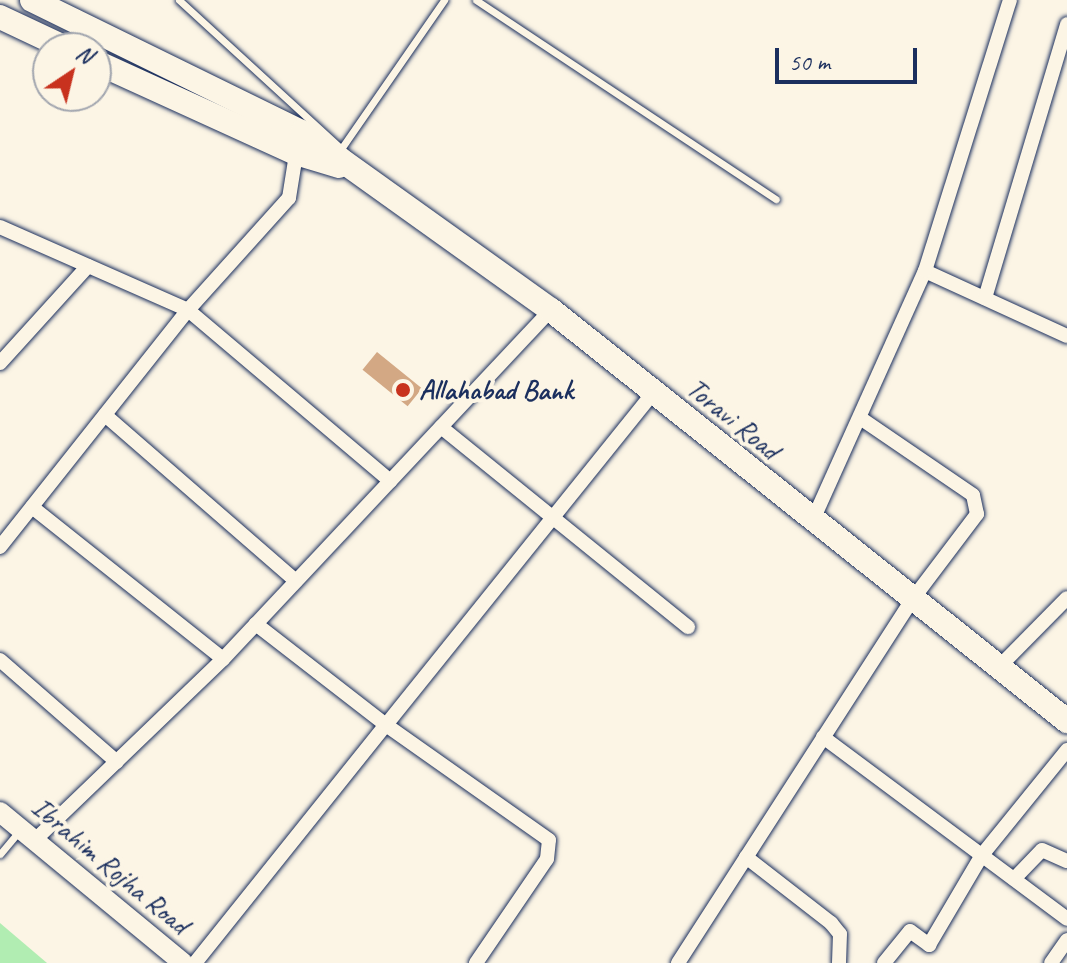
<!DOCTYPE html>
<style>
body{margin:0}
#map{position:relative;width:1067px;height:963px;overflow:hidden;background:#fcf5e5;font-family:Caveat,sans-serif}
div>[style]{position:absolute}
.green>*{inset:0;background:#b1edb2}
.building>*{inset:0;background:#d3a884;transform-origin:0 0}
.roads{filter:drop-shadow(0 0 2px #1b2f5e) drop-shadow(0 0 2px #1b2f5e)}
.lane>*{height:7px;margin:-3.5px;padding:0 3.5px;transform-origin:3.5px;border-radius:3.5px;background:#fcf5e5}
.street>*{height:14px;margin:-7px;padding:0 7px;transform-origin:7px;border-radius:7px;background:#fcf5e5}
.secondary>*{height:20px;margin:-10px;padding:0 10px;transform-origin:10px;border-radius:10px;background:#fcf5e5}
.primary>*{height:24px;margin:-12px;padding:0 12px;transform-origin:12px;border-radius:12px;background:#fcf5e5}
.dots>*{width:22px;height:22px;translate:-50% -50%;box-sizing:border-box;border:4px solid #fcf5e5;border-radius:50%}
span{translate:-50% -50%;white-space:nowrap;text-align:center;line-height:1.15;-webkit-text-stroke:8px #fcf5e5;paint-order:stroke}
.poi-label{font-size:28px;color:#1b2f5e;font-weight:700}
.left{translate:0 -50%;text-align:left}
.street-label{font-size:28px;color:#1b2f5e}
.north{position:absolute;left:32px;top:32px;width:80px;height:80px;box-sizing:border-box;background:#fcf5e5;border:2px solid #a2a6af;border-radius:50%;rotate:35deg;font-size:22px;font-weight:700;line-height:32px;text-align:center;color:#1b2f5e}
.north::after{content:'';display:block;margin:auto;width:28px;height:36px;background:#c8321e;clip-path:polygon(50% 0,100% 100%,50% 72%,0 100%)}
.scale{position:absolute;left:775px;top:48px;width:142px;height:36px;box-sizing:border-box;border:4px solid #1b2f5e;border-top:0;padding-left:10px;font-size:24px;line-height:28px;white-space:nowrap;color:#1b2f5e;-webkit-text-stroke:6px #fcf5e5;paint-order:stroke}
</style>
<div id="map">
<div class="green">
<i style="clip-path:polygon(0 923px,47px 963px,0 963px)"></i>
</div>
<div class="building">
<i style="left:377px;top:352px;width:58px;height:23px;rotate:39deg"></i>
</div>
<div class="roads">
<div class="lane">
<i style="left:179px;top:0;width:229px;rotate:42.5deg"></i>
<i style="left:476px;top:0;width:360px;rotate:33.6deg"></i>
<i style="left:343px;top:146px;width:178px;rotate:-55.3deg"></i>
<i style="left:0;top:854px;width:31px;rotate:-50deg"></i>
</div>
<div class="street">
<i style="left:0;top:227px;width:206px;rotate:23.8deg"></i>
<i style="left:188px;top:310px;width:265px;rotate:40.2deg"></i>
<i style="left:925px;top:271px;width:156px;rotate:24.6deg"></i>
<i style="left:985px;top:298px;width:286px;rotate:-73.3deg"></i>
<i style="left:0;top:363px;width:131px;rotate:-47.8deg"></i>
<i style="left:105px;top:415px;width:253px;rotate:41deg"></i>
<i style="left:441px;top:427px;width:318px;rotate:39deg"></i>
<i style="left:32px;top:507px;width:244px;rotate:38.5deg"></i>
<i style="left:812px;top:522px;width:275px;rotate:-65.8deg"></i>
<i style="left:925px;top:271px;width:284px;rotate:-72.6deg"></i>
<i style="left:0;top:547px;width:303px;rotate:-51.6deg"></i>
<i style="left:188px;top:310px;width:151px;rotate:-48deg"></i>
<i style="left:289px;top:198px;width:51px;rotate:-80.9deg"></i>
<i style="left:0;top:660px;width:155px;rotate:41.1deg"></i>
<i style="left:998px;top:668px;width:98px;rotate:-45.4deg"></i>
<i style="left:823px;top:737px;width:304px;rotate:36.7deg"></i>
<i style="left:36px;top:839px;width:260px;rotate:-43.9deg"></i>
<i style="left:223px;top:659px;width:479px;rotate:-46.8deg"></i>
<i style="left:746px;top:857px;width:108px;rotate:37.8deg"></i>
<i style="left:831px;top:923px;width:14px;rotate:51deg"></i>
<i style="left:840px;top:934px;width:29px;rotate:92deg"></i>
<i style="left:1014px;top:879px;width:40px;rotate:-46deg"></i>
<i style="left:1042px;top:850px;width:27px;rotate:24deg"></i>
<i style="left:195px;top:963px;width:305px;rotate:-51.3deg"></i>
<i style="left:386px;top:725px;width:165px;rotate:-142.2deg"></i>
<i style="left:476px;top:963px;width:126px;rotate:-55.7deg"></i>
<i style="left:547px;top:859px;width:19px;rotate:-84deg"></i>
<i style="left:549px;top:840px;width:199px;rotate:-144.8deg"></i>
<i style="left:386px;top:725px;width:426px;rotate:-51.2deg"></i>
<i style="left:678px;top:963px;width:432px;rotate:-57.2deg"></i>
<i style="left:912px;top:600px;width:108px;rotate:-52.9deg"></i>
<i style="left:977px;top:514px;width:19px;rotate:-102deg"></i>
<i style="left:973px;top:495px;width:137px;rotate:-145.7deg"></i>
<i style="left:884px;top:963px;width:41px;rotate:-50.9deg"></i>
<i style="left:910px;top:931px;width:24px;rotate:36deg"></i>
<i style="left:929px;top:945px;width:104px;rotate:-59.5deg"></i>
<i style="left:982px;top:855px;width:135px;rotate:-51deg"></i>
<i style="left:1051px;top:963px;width:28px;rotate:-55deg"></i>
</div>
<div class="secondary">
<i style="left:0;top:812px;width:237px;rotate:39.5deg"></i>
</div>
<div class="primary">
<i style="left:32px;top:0;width:301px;rotate:26.1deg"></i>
<i style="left:302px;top:132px;width:306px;rotate:35.6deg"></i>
<i style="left:551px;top:310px;width:660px;rotate:38.54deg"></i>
<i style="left:0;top:17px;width:73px;rotate:25.2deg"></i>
<i style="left:96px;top:62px;width:220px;rotate:24.5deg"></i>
<i style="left:296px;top:153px;width:45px;rotate:16.8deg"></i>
</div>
</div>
<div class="dots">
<i style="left:403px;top:390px;background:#c8321e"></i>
</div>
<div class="poi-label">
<span class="left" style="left:419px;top:390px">Allahabad Bank</span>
</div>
<div class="street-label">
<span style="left:733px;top:419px;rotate:39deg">Toravi Road</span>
<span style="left:110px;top:866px;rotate:40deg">Ibrahim Rojha Road</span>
</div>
<div class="north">N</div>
<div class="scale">50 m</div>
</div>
